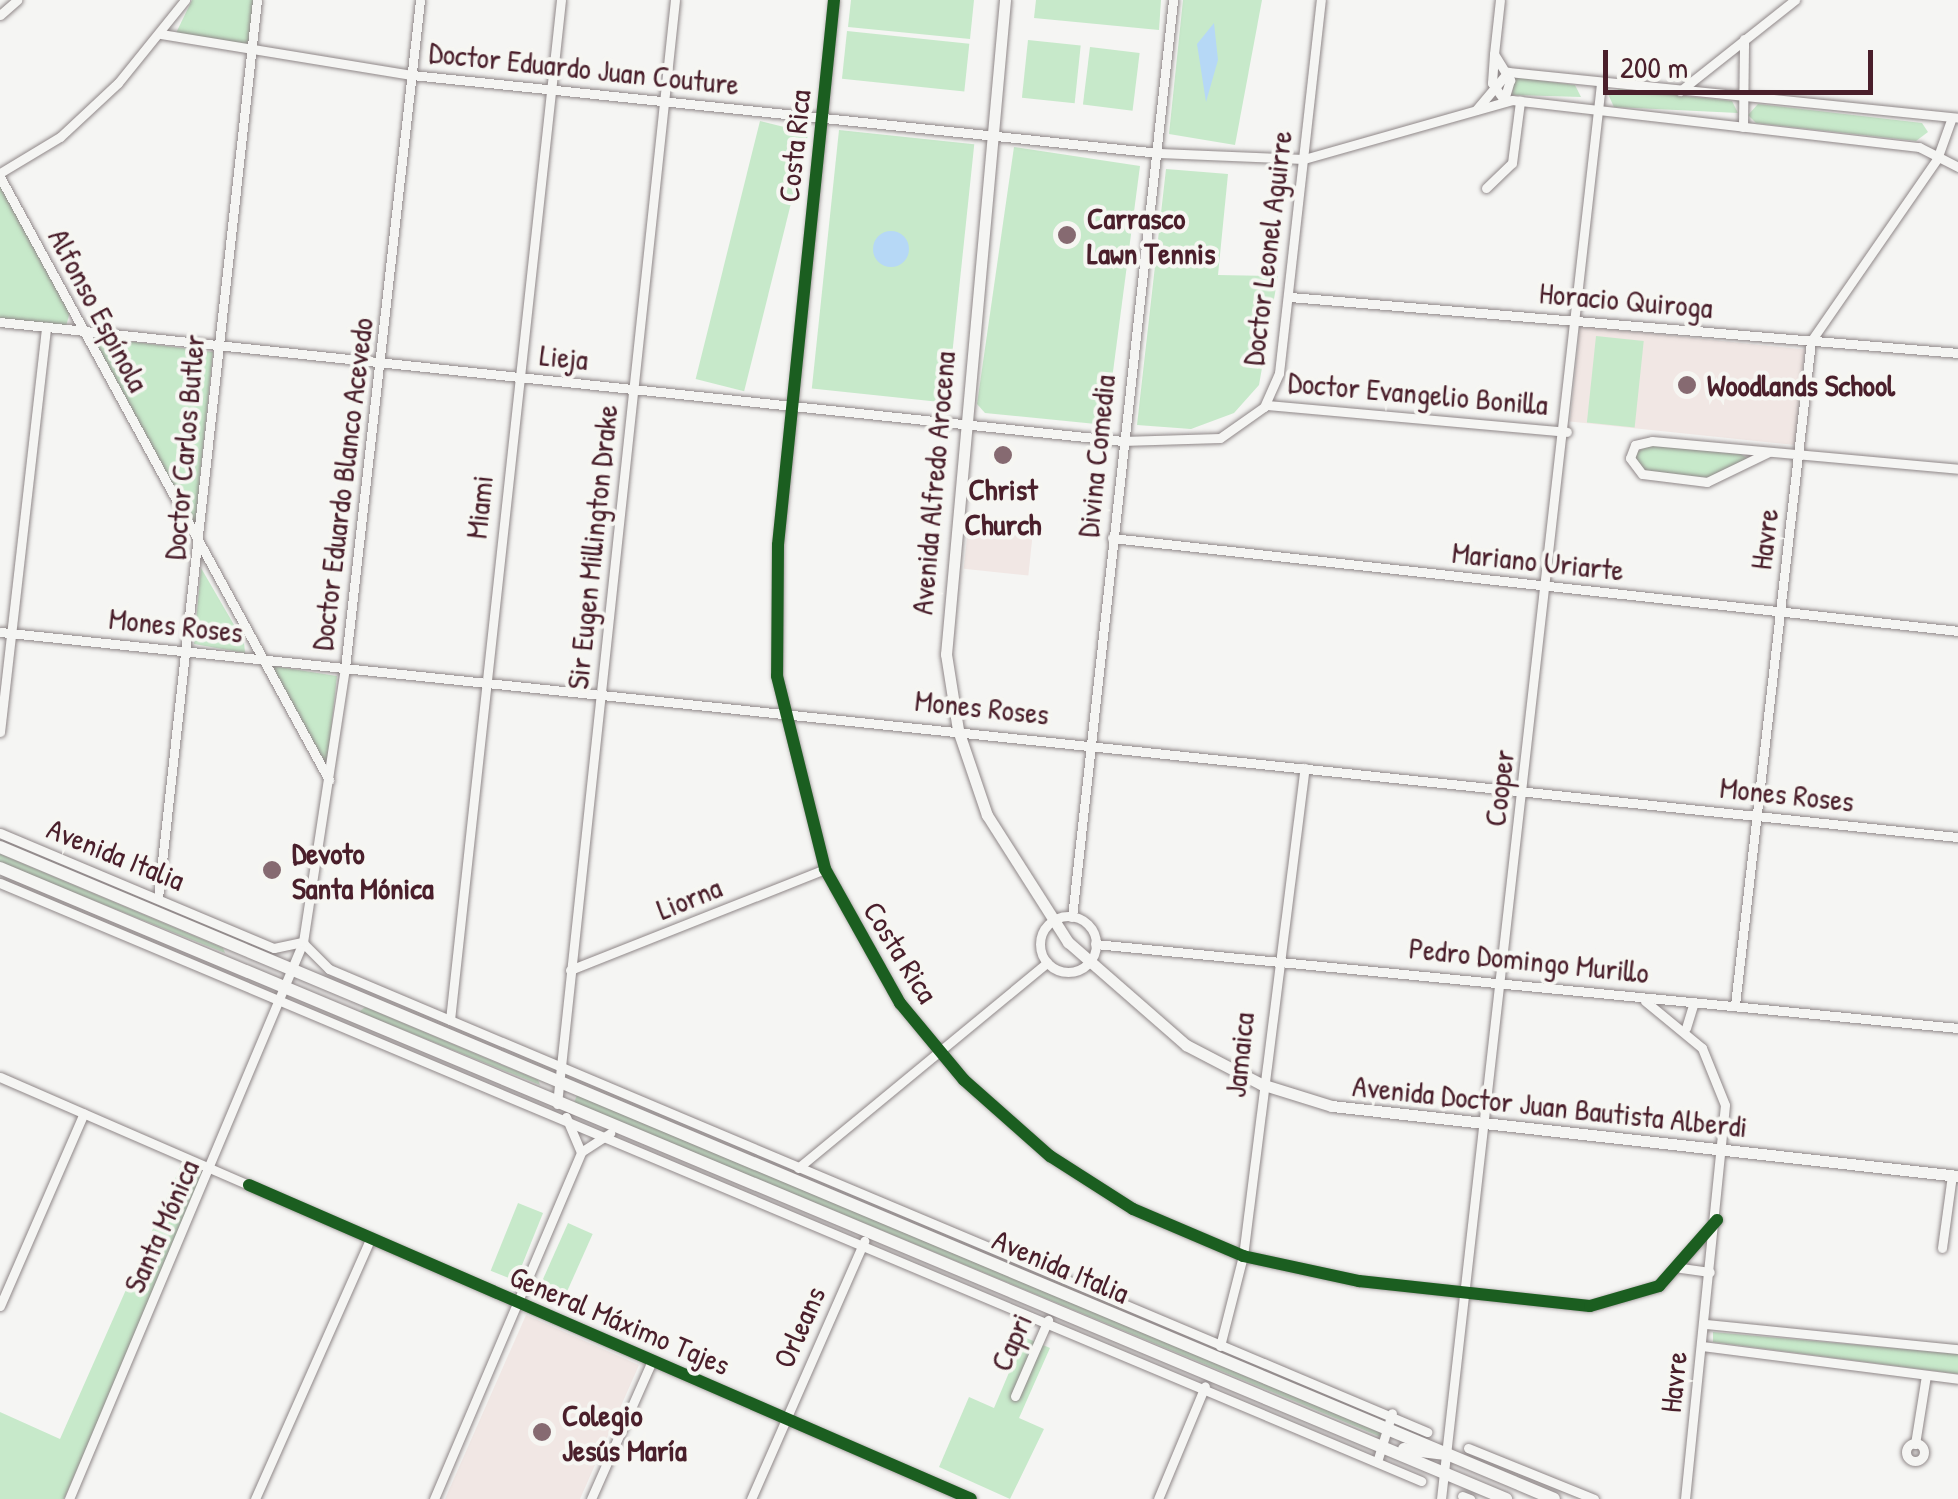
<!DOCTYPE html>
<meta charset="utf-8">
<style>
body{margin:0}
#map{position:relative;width:1958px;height:1499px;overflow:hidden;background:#f5f5f3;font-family:"Patrick Hand",sans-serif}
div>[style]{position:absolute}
.built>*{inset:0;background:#f1e7e4;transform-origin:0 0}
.green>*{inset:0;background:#c7e9ca;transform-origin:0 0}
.water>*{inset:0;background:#b6d8f6}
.round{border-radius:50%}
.roads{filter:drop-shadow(0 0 2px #8f8788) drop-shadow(0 0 2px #8f8788)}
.street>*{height:9px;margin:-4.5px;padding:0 4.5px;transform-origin:4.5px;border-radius:4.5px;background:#f5f5f3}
.street>.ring{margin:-4.5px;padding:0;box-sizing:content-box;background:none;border:9px solid #f5f5f3;border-radius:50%}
.secondary>*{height:11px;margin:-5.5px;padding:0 5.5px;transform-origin:5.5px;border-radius:5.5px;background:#f5f5f3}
.primary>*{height:12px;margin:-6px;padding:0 6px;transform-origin:6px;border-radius:6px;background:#f5f5f3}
.cycleway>*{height:12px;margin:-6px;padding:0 6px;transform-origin:6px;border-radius:6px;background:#1b5e20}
.dots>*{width:28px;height:28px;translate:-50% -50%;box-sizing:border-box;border:5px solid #f6f6f2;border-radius:50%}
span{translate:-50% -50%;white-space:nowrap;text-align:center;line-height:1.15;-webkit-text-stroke:8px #f6f6f2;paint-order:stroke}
.street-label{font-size:30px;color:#4a1f2b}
.poi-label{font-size:30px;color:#4a1f2b;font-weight:700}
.left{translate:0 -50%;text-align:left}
.scale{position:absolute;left:1603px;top:50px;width:270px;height:45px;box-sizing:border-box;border:5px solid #4a1f2b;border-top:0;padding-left:12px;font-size:30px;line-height:35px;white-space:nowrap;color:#4a1f2b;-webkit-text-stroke:8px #f6f6f2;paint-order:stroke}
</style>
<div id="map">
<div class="built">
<i style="left:1580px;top:326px;width:226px;height:96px;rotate:6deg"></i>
<i style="left:968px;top:528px;width:65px;height:41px;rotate:6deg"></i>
<i style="clip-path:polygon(526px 1315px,639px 1365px,580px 1499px,445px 1499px)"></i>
</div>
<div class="green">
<i style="clip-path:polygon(192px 0,254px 0,248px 45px,176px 33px)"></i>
<i style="clip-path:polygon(851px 0,974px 0,970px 39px,848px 27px)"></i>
<i style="clip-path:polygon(1036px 0,1161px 0,1159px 30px,1034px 18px)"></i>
<i style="clip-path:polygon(1183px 0,1262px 0,1235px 145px,1169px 134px)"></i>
<i style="left:847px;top:31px;width:123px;height:48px;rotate:6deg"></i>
<i style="left:1028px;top:40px;width:53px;height:58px;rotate:6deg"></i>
<i style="left:1090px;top:47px;width:50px;height:58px;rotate:7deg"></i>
<i style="clip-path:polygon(1515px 77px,1575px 85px,1581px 97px,1512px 95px)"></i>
<i style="clip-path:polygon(1619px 89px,1732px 101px,1738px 113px,1614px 107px,1608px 94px)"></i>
<i style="clip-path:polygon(1758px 104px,1922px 123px,1928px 132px,1916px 141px,1756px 123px,1748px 115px)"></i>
<i style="left:760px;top:121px;width:50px;height:266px;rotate:14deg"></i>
<i style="left:839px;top:130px;width:136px;height:260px;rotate:6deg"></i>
<i style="clip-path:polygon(1014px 147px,1140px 166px,1106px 425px,985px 413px,977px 404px)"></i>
<i style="clip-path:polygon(1166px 169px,1228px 174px,1218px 275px,1278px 276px,1259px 385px,1234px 413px,1191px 429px,1137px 425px)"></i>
<i style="clip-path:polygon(0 186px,70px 312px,66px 326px,0 320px)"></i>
<i style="left:1596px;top:336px;width:48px;height:87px;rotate:6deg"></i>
<i style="clip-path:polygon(96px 337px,213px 352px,195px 526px,90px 343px)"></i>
<i style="clip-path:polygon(1648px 445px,1741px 454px,1748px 459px,1713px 478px,1642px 472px,1633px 455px)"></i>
<i style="clip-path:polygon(201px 568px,244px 642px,245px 653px,194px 644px)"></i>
<i style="clip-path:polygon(273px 666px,337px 676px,327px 766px,271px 668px)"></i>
<i style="clip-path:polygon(0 854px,223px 948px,225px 953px,0 863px)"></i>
<i style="clip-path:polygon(365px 1007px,538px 1080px,540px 1085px,359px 1012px)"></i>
<i style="clip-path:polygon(577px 1095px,1381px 1433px,1381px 1437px,574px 1103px)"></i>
<i style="clip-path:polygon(182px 1163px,207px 1174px,64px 1499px,0 1499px,0 1412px,60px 1439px)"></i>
<i style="left:518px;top:1203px;width:27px;height:73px;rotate:22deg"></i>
<i style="left:568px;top:1223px;width:27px;height:74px;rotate:24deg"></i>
<i style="clip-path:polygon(1713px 1332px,1958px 1354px,1958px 1374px,1713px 1342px)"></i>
<i style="clip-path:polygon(1024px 1337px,1050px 1348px,1019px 1418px,1044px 1429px,1010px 1499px,939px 1467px,969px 1397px,994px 1408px)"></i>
</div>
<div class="water">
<i style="clip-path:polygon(1214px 23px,1218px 60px,1206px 102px,1197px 44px)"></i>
<i class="round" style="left:873px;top:231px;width:36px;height:36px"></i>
</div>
<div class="roads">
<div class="street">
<i style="left:834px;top:0;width:548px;rotate:95.87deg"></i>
<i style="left:778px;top:545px;width:131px;rotate:90.4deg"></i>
<i style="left:777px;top:676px;width:199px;rotate:76deg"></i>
<i style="left:825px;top:869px;width:154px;rotate:60.8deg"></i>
<i style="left:900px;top:1003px;width:100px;rotate:50.3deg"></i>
<i style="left:964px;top:1080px;width:115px;rotate:41.5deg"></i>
<i style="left:1050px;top:1156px;width:98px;rotate:32.6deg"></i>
<i style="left:1133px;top:1209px;width:120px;rotate:23.1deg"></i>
<i style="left:1243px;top:1256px;width:119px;rotate:12.2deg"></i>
<i style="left:1359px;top:1281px;width:232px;rotate:6.2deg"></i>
<i style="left:1590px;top:1306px;width:72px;rotate:-16.2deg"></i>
<i style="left:1659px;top:1286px;width:88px;rotate:-48.7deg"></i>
<i style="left:0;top:15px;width:23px;rotate:-41deg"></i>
<i style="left:161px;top:34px;width:254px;rotate:9.3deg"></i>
<i style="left:412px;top:75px;width:751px;rotate:5.96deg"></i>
<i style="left:1159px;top:153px;width:145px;rotate:2.4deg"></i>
<i style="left:1304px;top:159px;width:216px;rotate:-15.8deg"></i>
<i style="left:1512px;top:100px;width:410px;rotate:6.6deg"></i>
<i style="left:1919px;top:147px;width:44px;rotate:27.1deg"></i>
<i style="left:1494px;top:54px;width:31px;rotate:58deg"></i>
<i style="left:1510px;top:80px;width:21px;rotate:107deg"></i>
<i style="left:1504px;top:100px;width:21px;rotate:-125deg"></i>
<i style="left:1492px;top:83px;width:29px;rotate:-86deg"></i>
<i style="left:1494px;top:54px;width:54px;rotate:-83.7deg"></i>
<i style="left:1680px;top:91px;width:147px;rotate:-38.4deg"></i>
<i style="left:1476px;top:110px;width:50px;rotate:-49.9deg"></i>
<i style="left:1508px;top:72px;width:452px;rotate:5.8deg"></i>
<i style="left:1743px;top:127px;width:88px;rotate:-89.3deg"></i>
<i style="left:0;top:173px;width:70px;rotate:-31deg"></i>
<i style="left:60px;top:137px;width:79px;rotate:-43deg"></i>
<i style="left:118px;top:83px;width:107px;rotate:-51.1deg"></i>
<i style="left:0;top:177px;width:687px;rotate:61.38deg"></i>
<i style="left:1486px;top:188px;width:36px;rotate:-44deg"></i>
<i style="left:1512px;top:163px;width:63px;rotate:-82.6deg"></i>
<i style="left:1290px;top:297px;width:670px;rotate:4.79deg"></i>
<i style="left:0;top:322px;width:1128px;rotate:6.05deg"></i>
<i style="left:1122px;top:441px;width:98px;rotate:-1.8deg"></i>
<i style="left:1220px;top:438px;width:54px;rotate:-35.2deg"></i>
<i style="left:1264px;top:407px;width:37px;rotate:-66deg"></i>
<i style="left:1279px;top:373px;width:375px;rotate:-83.6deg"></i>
<i style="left:1266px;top:405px;width:302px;rotate:5.1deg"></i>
<i style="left:1769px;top:452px;width:69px;rotate:154.2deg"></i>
<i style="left:1707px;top:482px;width:65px;rotate:-173deg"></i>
<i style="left:1642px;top:474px;width:20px;rotate:-127deg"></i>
<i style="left:1630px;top:458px;width:14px;rotate:-69deg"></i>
<i style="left:1635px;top:445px;width:17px;rotate:-13deg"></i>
<i style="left:1652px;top:441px;width:307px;rotate:5.2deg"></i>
<i style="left:1112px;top:538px;width:851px;rotate:6.27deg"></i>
<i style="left:0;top:632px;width:1969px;rotate:5.98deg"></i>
<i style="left:0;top:732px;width:408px;rotate:-83.5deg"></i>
<i style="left:0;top:833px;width:297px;rotate:22.8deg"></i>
<i style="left:274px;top:948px;width:30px;rotate:-12deg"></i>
<i style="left:0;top:883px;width:1542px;rotate:22.82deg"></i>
<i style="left:158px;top:898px;width:903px;rotate:-83.71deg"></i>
<i class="ring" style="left:1040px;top:916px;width:47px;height:47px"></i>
<i style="left:1072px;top:917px;width:923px;rotate:-83.71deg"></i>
<i style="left:304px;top:944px;width:35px;rotate:45deg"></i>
<i style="left:329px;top:969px;width:1192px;rotate:22.86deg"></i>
<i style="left:1095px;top:944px;width:867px;rotate:5.56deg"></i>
<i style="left:570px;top:970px;width:274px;rotate:-21.6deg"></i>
<i style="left:1645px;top:1001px;width:74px;rotate:39.5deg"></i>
<i style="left:1702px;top:1048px;width:61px;rotate:68deg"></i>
<i style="left:1725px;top:1105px;width:396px;rotate:95.8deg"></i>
<i style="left:1735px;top:1005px;width:668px;rotate:-83.47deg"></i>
<i style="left:1811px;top:341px;width:221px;rotate:-55.3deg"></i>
<i style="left:1937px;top:159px;width:41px;rotate:-70.3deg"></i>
<i style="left:450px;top:1020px;width:1026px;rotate:-83.79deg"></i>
<i style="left:1686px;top:1028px;width:27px;rotate:-73deg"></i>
<i style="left:0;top:1077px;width:1059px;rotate:23.49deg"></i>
<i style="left:557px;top:1104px;width:1110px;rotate:-83.9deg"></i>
<i style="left:566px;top:1117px;width:38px;rotate:67deg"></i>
<i style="left:581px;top:1152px;width:35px;rotate:-33deg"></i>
<i style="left:798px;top:1168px;width:323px;rotate:-39.5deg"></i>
<i style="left:1942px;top:1248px;width:74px;rotate:-82.2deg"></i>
<i style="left:1681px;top:1268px;width:29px;rotate:8deg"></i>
<i style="left:0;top:1306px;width:210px;rotate:-66.5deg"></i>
<i style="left:1706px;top:1324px;width:253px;rotate:5.7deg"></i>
<i style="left:1220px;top:1346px;width:93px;rotate:-75.7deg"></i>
<i style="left:1243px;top:1256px;width:492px;rotate:-82.8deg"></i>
<i style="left:1702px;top:1346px;width:258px;rotate:7.3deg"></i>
<i style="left:1015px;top:1396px;width:83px;rotate:-66.5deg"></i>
<i class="ring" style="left:1906px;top:1443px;width:9px;height:9px"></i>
<i style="left:1915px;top:1444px;width:70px;rotate:-80.9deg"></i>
<i style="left:1468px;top:1448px;width:136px;rotate:22deg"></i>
<i style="left:1377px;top:1462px;width:51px;rotate:-73deg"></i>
<i style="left:1462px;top:1496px;width:9px;rotate:21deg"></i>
<i style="left:69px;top:1499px;width:604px;rotate:-67.21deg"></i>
<i style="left:303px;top:942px;width:277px;rotate:-81.3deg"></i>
<i style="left:345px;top:668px;width:672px;rotate:-83.59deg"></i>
<i style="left:255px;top:1499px;width:284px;rotate:-66.1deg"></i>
<i style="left:434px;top:1499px;width:377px;rotate:-67deg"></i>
<i style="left:591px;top:1499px;width:151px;rotate:-66.2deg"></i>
<i style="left:751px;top:1499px;width:282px;rotate:-66.3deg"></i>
<i style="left:1158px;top:1499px;width:122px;rotate:-67.4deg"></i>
<i style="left:1441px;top:1499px;width:1425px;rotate:-83.55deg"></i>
</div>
<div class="secondary">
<i style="left:1005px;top:0;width:657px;rotate:95.15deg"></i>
<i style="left:946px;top:654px;width:77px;rotate:81deg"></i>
<i style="left:958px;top:730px;width:90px;rotate:71.2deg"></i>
<i style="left:987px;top:815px;width:151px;rotate:57.5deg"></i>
<i style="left:1068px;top:942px;width:157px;rotate:41.1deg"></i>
<i style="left:1186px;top:1045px;width:85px;rotate:27.5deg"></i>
<i style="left:1261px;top:1084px;width:74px;rotate:17.2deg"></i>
<i style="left:1332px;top:1106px;width:630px;rotate:6.38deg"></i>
</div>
<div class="primary">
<i style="left:0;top:847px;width:1685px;rotate:22.76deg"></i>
<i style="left:0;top:868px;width:1633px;rotate:22.73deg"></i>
<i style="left:1404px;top:1449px;width:42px;rotate:6.8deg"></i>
</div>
</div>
<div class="cycleway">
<i style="left:834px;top:0;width:548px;rotate:95.87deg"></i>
<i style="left:778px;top:545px;width:131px;rotate:90.4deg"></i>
<i style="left:777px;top:676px;width:199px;rotate:76deg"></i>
<i style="left:825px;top:869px;width:154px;rotate:60.8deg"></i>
<i style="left:900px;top:1003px;width:100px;rotate:50.3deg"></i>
<i style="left:964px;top:1080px;width:115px;rotate:41.5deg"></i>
<i style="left:1050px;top:1156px;width:98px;rotate:32.6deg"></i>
<i style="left:1133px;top:1209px;width:120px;rotate:23.1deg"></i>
<i style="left:1243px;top:1256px;width:119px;rotate:12.2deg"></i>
<i style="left:1359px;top:1281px;width:232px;rotate:6.2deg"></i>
<i style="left:1590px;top:1306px;width:72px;rotate:-16.2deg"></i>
<i style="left:1659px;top:1286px;width:88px;rotate:-48.7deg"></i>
<i style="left:249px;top:1185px;width:787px;rotate:23.5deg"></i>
</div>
<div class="dots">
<i style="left:1067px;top:235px;background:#866a71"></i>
<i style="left:1687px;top:385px;background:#866a71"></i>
<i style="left:1003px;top:455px;background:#866a71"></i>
<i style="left:272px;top:870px;background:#866a71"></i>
<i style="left:542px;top:1432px;background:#866a71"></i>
</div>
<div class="street-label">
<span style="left:584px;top:68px;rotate:6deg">Doctor Eduardo Juan Couture</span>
<span style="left:794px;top:146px;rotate:-84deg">Costa Rica</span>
<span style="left:1267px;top:248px;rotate:-83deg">Doctor Leonel Aguirre</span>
<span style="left:1626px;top:300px;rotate:5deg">Horacio Quiroga</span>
<span style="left:99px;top:310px;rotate:62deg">Alfonso Espínola</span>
<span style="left:564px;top:357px;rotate:6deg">Lieja</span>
<span style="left:1418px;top:393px;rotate:5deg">Doctor Evangelio Bonilla</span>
<span style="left:184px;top:447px;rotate:-85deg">Doctor Carlos Butler</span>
<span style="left:1096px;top:456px;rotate:-84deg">Divina Comedia</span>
<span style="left:933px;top:483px;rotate:-85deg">Avenida Alfredo Arocena</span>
<span style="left:342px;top:484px;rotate:-83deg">Doctor Eduardo Blanco Acevedo</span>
<span style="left:479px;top:507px;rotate:-84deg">Miami</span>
<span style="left:1764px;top:539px;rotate:-83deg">Havre</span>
<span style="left:592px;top:547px;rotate:-84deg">Sir Eugen Millington Drake</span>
<span style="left:1538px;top:561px;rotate:6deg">Mariano Uriarte</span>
<span style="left:176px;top:625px;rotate:6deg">Mones Roses</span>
<span style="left:982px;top:707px;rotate:6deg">Mones Roses</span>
<span style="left:1499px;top:788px;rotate:-83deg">Cooper</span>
<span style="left:1787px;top:794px;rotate:6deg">Mones Roses</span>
<span style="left:116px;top:854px;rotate:22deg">Avenida Italia</span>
<span style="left:689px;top:898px;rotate:-22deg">Liorna</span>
<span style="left:901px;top:952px;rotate:58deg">Costa Rica</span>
<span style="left:1529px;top:960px;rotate:6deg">Pedro Domingo Murillo</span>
<span style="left:1239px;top:1055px;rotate:-84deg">Jamaica</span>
<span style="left:1550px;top:1106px;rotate:6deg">Avenida Doctor Juan Bautista Alberdi</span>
<span style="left:161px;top:1226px;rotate:-66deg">Santa Mónica</span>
<span style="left:1061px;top:1266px;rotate:23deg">Avenida Italia</span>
<span style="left:620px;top:1320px;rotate:23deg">General Máximo Tajes</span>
<span style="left:799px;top:1327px;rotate:-66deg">Orleans</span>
<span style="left:1011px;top:1342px;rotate:-66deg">Capri</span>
<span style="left:1673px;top:1382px;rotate:-84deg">Havre</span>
</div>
<div class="poi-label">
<span class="left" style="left:1087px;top:235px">Carrasco<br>Lawn Tennis</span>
<span class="left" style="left:1707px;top:385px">Woodlands School</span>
<span style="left:1003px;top:506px">Christ<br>Church</span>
<span class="left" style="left:292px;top:870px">Devoto<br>Santa Mónica</span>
<span class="left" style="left:562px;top:1432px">Colegio<br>Jesús María</span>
</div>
<div class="scale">200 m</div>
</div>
